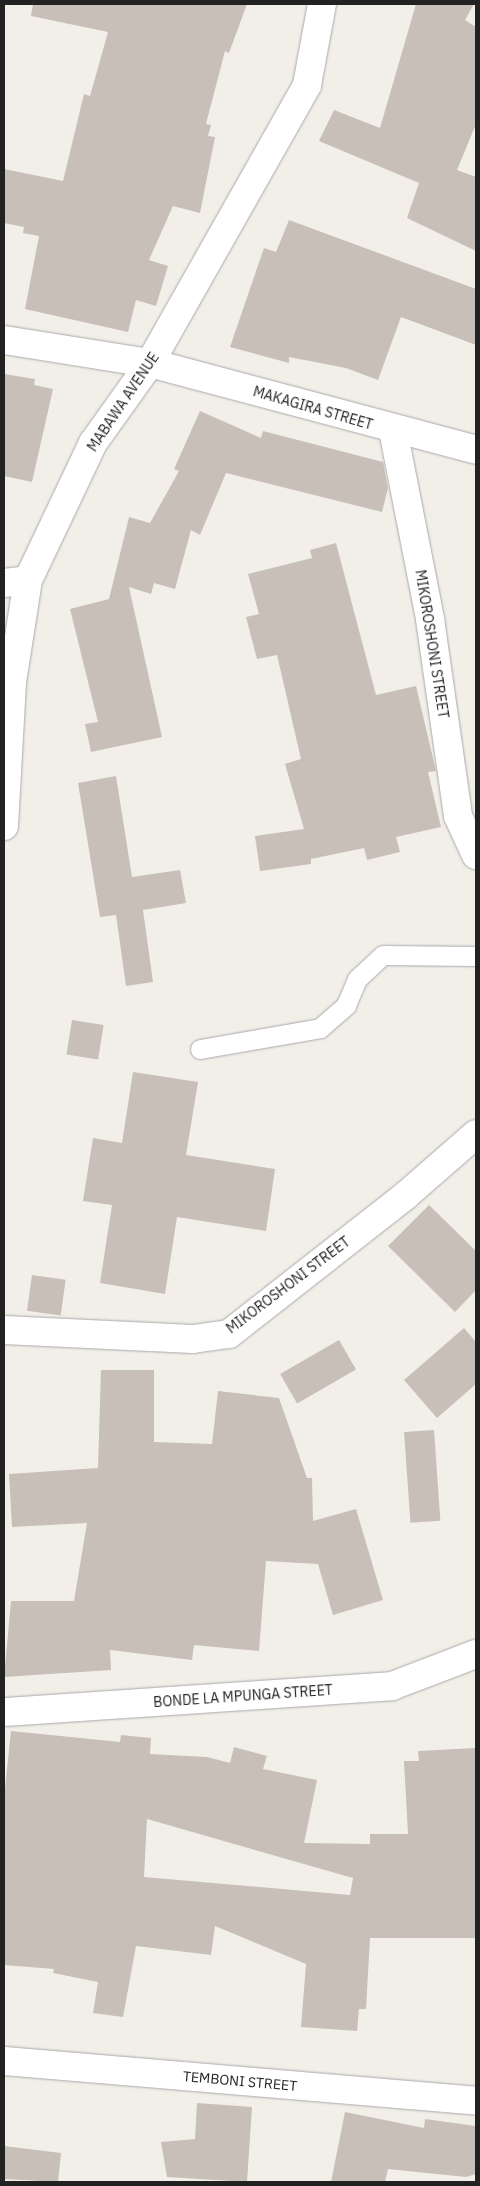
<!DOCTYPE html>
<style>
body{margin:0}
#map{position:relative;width:480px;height:2186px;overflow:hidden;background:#f2efe9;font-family:"IBM Plex Sans",sans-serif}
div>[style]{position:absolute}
.building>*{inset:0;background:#c7bfb8;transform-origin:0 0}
.roads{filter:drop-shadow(0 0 1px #a9a9a9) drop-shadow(0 0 1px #a9a9a9)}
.service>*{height:19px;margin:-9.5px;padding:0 9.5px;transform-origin:9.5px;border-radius:9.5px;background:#fff}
.minor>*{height:28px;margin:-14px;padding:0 14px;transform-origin:14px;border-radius:14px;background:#fff}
.tertiary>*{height:28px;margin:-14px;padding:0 14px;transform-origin:14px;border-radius:14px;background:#fff}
span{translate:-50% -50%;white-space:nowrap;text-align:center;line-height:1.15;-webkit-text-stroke:4px #fff;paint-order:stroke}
.street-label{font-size:14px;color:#222}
.frame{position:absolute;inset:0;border:5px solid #222;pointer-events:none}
</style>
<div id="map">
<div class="building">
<i style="clip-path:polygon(33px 4px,247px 4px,229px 53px,225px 51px,206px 124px,211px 125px,208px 136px,215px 137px,200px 213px,173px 206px,149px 260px,168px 266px,156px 306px,136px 300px,128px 332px,25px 309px,39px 236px,23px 233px,24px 227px,4px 223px,4px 169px,63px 181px,84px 94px,90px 96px,108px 32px,31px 16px)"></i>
<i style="clip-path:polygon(416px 4px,474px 4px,465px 20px,476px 27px,476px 124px,457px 170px,476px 177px,476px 251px,407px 218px,419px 183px,319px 141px,334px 110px,380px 128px)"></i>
<i style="clip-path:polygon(289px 220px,476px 289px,476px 345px,401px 317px,378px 380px,346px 368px,289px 357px,289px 363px,230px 347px,264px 248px,276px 252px)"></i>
<i style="clip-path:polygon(4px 374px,35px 379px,34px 385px,53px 389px,32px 482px,4px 476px)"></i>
<i style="clip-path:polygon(200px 411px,261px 438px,263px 431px,383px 462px,388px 488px,382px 512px,226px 473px,200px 535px,191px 530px,175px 589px,154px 583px,151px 594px,129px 587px,162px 737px,91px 752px,85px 724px,98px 722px,70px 609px,109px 599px,129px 517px,150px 523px,179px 471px,174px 469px)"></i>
<i style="clip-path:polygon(336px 543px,376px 695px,416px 686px,436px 771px,428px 772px,441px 827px,396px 837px,400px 852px,367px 860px,364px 848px,311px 859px,311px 864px,260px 871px,255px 836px,304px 829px,285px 764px,301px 759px,277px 655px,257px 659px,246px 617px,259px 614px,248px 574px,312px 558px,310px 550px)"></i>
<i style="clip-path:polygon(116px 776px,132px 877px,180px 870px,186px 903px,143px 910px,153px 982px,126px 986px,116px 915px,100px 917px,78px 783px)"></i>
<i style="left:72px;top:1020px;width:32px;height:35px;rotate:9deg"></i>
<i style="clip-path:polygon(133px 1072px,198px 1082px,186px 1155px,275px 1169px,266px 1231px,177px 1217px,165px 1294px,100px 1283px,112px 1205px,83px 1201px,93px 1138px,122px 1143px)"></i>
<i style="clip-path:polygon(429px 1205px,476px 1251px,476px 1290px,455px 1312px,388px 1246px)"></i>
<i style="left:32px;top:1275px;width:34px;height:36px;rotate:8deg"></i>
<i style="clip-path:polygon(464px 1328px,476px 1342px,476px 1384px,437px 1418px,404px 1380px)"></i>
<i style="left:339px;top:1340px;width:34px;height:68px;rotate:60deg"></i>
<i style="clip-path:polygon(101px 1370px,154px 1370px,154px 1442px,212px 1444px,218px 1391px,279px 1398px,307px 1478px,312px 1478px,313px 1521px,356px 1509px,383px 1600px,333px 1615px,318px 1564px,266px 1561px,259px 1651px,194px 1645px,192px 1660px,110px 1650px,111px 1670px,4px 1677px,11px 1601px,74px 1601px,87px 1523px,12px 1527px,9px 1474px,98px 1468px)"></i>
<i style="left:434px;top:1430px;width:91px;height:30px;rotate:86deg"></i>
<i style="clip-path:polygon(evenodd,11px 1731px,120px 1742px,121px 1735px,151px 1738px,150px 1754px,207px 1757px,230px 1763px,234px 1747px,267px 1756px,263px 1769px,317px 1780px,304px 1843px,370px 1844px,370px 1834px,408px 1834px,404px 1761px,419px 1761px,418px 1751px,476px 1748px,476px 1938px,370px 1938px,366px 2009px,359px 2009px,357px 2031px,301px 2027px,306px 1964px,215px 1926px,211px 1955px,136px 1946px,123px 2017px,93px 2013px,98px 1982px,53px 1973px,54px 1969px,4px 1965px,4px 1798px,11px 1731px,147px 1819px,353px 1878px,350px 1895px,144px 1877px,147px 1819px)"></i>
<i style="clip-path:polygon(197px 2103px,252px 2107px,247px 2182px,167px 2177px,161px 2142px,195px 2139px)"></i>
<i style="clip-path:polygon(345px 2112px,424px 2128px,425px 2119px,476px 2126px,476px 2174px,466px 2177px,388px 2169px,385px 2182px,331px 2182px)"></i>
<i style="clip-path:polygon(4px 2146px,61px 2153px,58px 2182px,4px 2179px)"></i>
</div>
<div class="roads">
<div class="service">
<i style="left:200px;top:1049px;width:122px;rotate:-9.9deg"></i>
<i style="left:320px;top:1028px;width:35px;rotate:-41deg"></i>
<i style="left:346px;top:1005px;width:28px;rotate:-67deg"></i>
<i style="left:357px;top:979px;width:35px;rotate:-43deg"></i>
<i style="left:383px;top:955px;width:93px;rotate:0.6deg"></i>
</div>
<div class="minor">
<i style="left:4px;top:340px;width:148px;rotate:9deg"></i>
<i style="left:150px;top:363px;width:337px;rotate:14.9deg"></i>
<i style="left:393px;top:430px;width:193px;rotate:78.9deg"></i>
<i style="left:430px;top:619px;width:199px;rotate:81.9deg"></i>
<i style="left:458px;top:816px;width:43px;rotate:65.2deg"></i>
<i style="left:4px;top:583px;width:24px;rotate:-7deg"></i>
<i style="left:4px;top:1330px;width:189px;rotate:2.7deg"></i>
<i style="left:193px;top:1339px;width:36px;rotate:-8deg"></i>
<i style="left:229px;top:1334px;width:224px;rotate:-38.1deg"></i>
<i style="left:405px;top:1196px;width:94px;rotate:-41.1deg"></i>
<i style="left:4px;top:1712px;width:389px;rotate:-3.8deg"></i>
<i style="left:392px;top:1686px;width:90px;rotate:-20.9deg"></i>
<i style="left:4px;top:2061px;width:474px;rotate:4.8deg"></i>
</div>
<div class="tertiary">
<i style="left:4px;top:826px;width:144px;rotate:-86.8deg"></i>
<i style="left:12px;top:682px;width:103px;rotate:-81.1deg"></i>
<i style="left:28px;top:580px;width:152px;rotate:-64.6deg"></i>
<i style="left:93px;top:443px;width:98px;rotate:-54.5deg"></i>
<i style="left:150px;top:363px;width:319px;rotate:-60.5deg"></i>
<i style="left:307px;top:85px;width:82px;rotate:-79.5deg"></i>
</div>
</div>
<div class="street-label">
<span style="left:123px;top:402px;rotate:-56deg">MABAWA AVENUE</span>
<span style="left:313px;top:408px;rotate:16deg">MAKAGIRA STREET</span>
<span style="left:432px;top:644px;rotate:81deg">MIKOROSHONI STREET</span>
<span style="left:288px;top:1285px;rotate:-37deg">MIKOROSHONI STREET</span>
<span style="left:243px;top:1696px;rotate:-4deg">BONDE LA MPUNGA STREET</span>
<span style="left:240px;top:2081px;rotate:5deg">TEMBONI STREET</span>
</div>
<div class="frame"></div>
</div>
